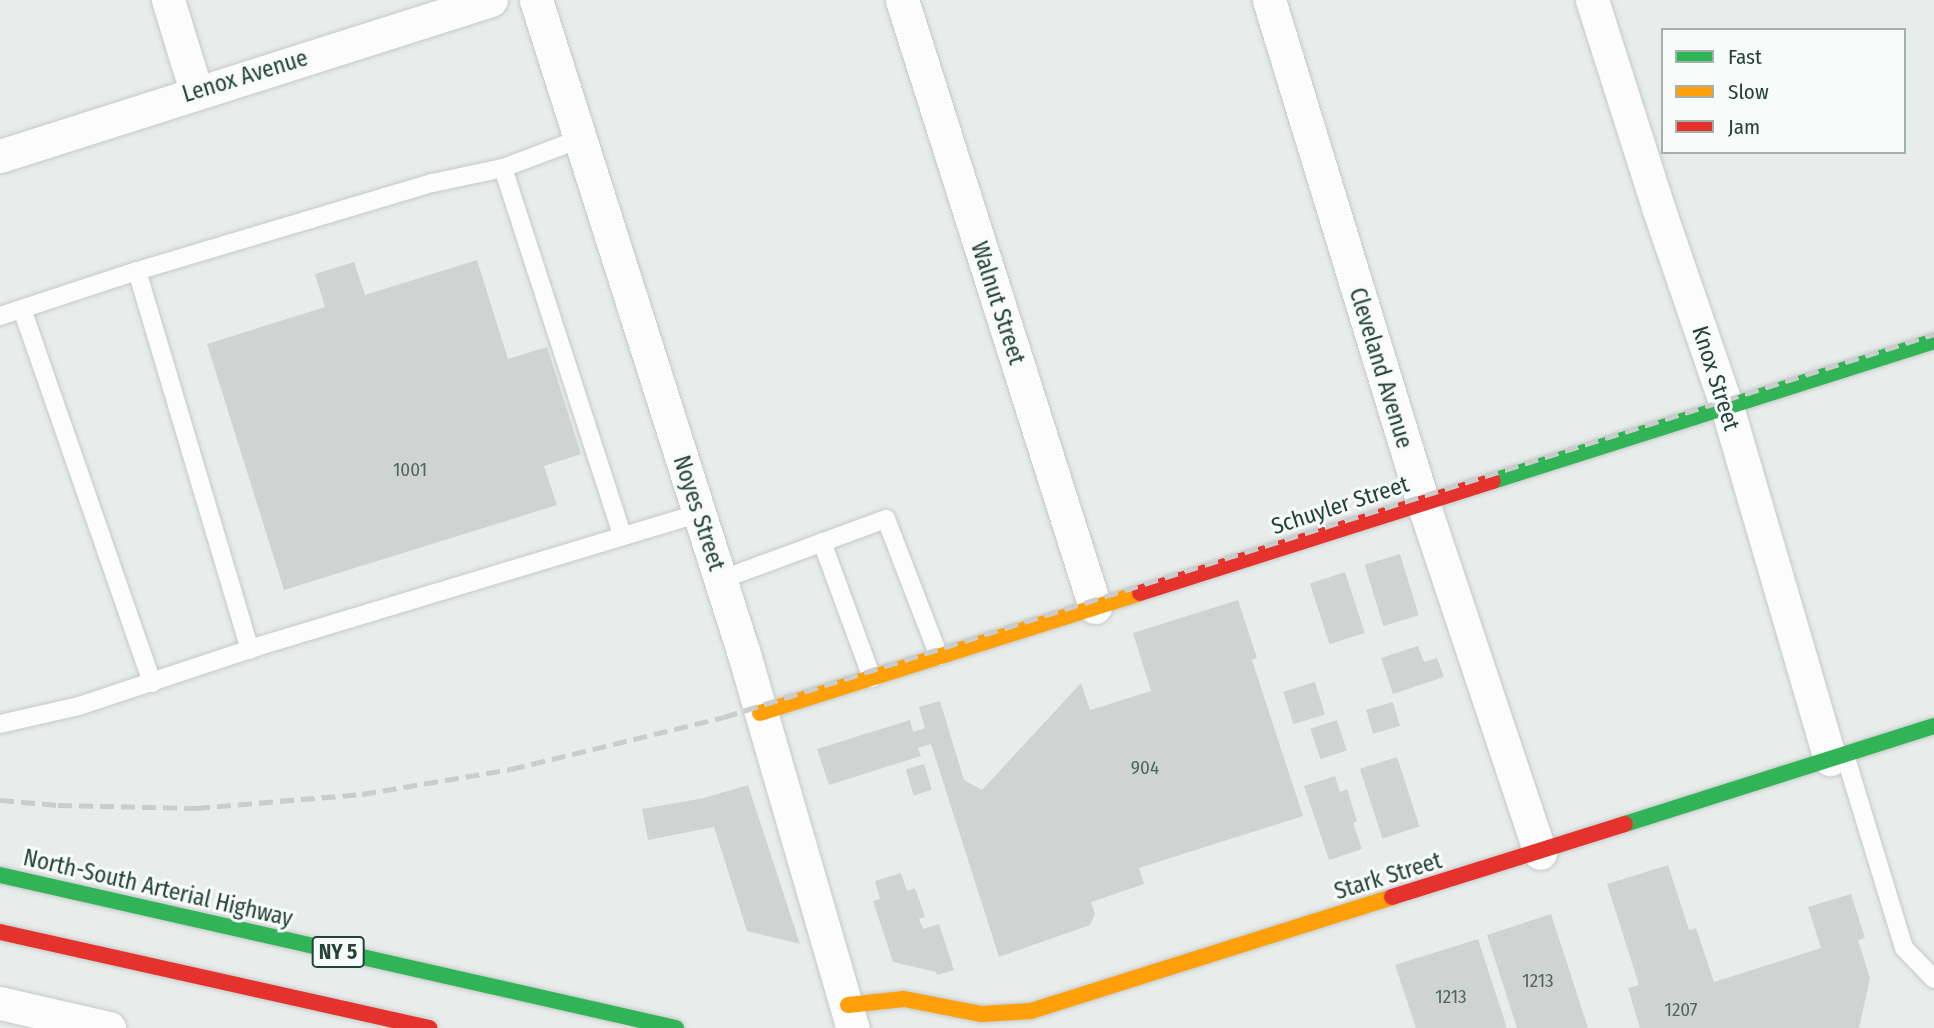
<!DOCTYPE html>
<style>
body{margin:0}
#map{position:relative;width:1934px;height:1028px;overflow:hidden;background:#e8edeb;font-family:"Fira Sans Condensed",sans-serif}
div>[style]{position:absolute}
.building>*{inset:0;background:#cfd4d2;transform-origin:0 0}
.roads{filter:drop-shadow(0 0 2px #c5cac8) drop-shadow(0 0 2px #c5cac8)}
.lane>*{height:18px;margin:-9px;padding:0 9px;transform-origin:9px;border-radius:9px;background:#fcfcfc}
.street>*{height:33px;margin:-16.5px;padding:0 16.5px;transform-origin:16.5px;border-radius:16.5px;background:#fcfcfc}
.fast>*{height:16px;margin:-8px;padding:0 8px;transform-origin:8px;border-radius:8px;background:#30b455}
.slow>*{height:16px;margin:-8px;padding:0 8px;transform-origin:8px;border-radius:8px;background:#ff9f0a}
.jam>*{height:16px;margin:-8px;padding:0 8px;transform-origin:8px;border-radius:8px;background:#e5322d}
.rail>*{height:5px;margin-top:-2.5px;transform-origin:0;background:repeating-linear-gradient(90deg,#c9cdcc 0 14px,transparent 0 21px)}
span{translate:-50% -50%;white-space:nowrap;text-align:center;line-height:1.15;-webkit-text-stroke:6px #f7fbf9;paint-order:stroke}
.number-label{font-size:19px;color:#506761}
.number-label span{-webkit-text-stroke-width:0}
.shield-label span{padding:2px 5px;background:#f7fbf9;border:2px solid;border-radius:5px;-webkit-text-stroke-width:0}
.shield-label{font-size:21px;color:#24423a;font-weight:700}
.street-label{font-size:23px;color:#24423a}
.legend{position:absolute;left:1661px;top:28px;width:245px;height:126px;box-sizing:border-box;background:#f7fbf9;border:2px solid #a3b1ad;margin:0;padding:9px 12px;list-style:none;font-size:21px;color:#24423a}
.legend li{display:flex;align-items:center;gap:14px;height:35px}
.legend b{width:35px;border:2px solid #a3b1ad}
</style>
<div id="map">
<div class="building">
<i style="clip-path:polygon(477px 260px,508px 359px,547px 347px,581px 454px,544px 466px,557px 505px,284px 590px,207px 344px,325px 307px,315px 274px,354px 262px,365px 295px)"></i>
<i style="left:1400px;top:554px;width:64px;height:37px;rotate:73deg"></i>
<i style="left:1345px;top:572px;width:64px;height:37px;rotate:72deg"></i>
<i style="clip-path:polygon(1238px 600px,1257px 658px,1252px 660px,1303px 816px,1139px 868px,1144px 884px,1091px 902px,1095px 914px,1090px 925px,999px 957px,931px 744px,918px 748px,921px 756px,829px 785px,817px 749px,910px 720px,913px 732px,925px 728px,919px 707px,940px 701px,964px 780px,982px 790px,1081px 683px,1090px 710px,1151px 691px,1133px 633px)"></i>
<i style="clip-path:polygon(1418px 646px,1424px 662px,1437px 658px,1444px 677px,1393px 694px,1381px 658px)"></i>
<i style="left:1315px;top:682px;width:34px;height:33px;rotate:73deg"></i>
<i style="left:1393px;top:702px;width:25px;height:28px;rotate:74deg"></i>
<i style="left:1337px;top:720px;width:32px;height:28px;rotate:72deg"></i>
<i style="left:1397px;top:757px;width:73px;height:39px;rotate:72deg"></i>
<i style="left:924px;top:764px;width:27px;height:19px;rotate:73deg"></i>
<i style="clip-path:polygon(1335px 776px,1340px 792px,1347px 789px,1357px 821px,1353px 823px,1362px 849px,1329px 860px,1304px 786px)"></i>
<i style="clip-path:polygon(748px 785px,800px 944px,747px 931px,714px 827px,648px 840px,642px 809px,704px 798px)"></i>
<i style="clip-path:polygon(1668px 865px,1689px 930px,1696px 928px,1714px 982px,1821px 948px,1808px 907px,1851px 894px,1865px 938px,1858px 940px,1870px 978px,1859px 1028px,1640px 1028px,1628px 988px,1639px 985px,1607px 884px)"></i>
<i style="clip-path:polygon(901px 873px,907px 891px,915px 888px,925px 917px,919px 919px,923px 929px,939px 924px,954px 970px,937px 975px,936px 972px,893px 962px,873px 901px,880px 899px,875px 881px)"></i>
<i style="clip-path:polygon(1551px 914px,1588px 1028px,1517px 1028px,1487px 935px)"></i>
<i style="clip-path:polygon(1478px 939px,1507px 1028px,1416px 1028px,1395px 965px)"></i>
</div>
<div class="roads">
<div class="lane">
<i style="left:580px;top:139px;width:82px;rotate:159.4deg"></i>
<i style="left:503px;top:168px;width:385px;rotate:72deg"></i>
<i style="left:22px;top:309px;width:396px;rotate:70.8deg"></i>
<i style="left:0;top:316px;width:144px;rotate:-18.2deg"></i>
<i style="left:822px;top:542px;width:145px;rotate:69.8deg"></i>
<i style="left:720px;top:580px;width:177px;rotate:-20.2deg"></i>
<i style="left:886px;top:519px;width:147px;rotate:68.9deg"></i>
<i style="left:250px;top:650px;width:395px;rotate:-106.6deg"></i>
<i style="left:137px;top:271px;width:309px;rotate:-16.6deg"></i>
<i style="left:433px;top:183px;width:72px;rotate:-12.1deg"></i>
<i style="left:0;top:724px;width:81px;rotate:-12.8deg"></i>
<i style="left:79px;top:706px;width:187px;rotate:-18.4deg"></i>
<i style="left:256px;top:647px;width:463px;rotate:-16.8deg"></i>
<i style="left:1845px;top:755px;width:202px;rotate:73deg"></i>
<i style="left:1904px;top:948px;width:43px;rotate:45.9deg"></i>
</div>
<div class="street">
<i style="left:168px;top:0;width:95px;rotate:72.9deg"></i>
<i style="left:536px;top:0;width:686px;rotate:72.36deg"></i>
<i style="left:744px;top:654px;width:390px;rotate:73.8deg"></i>
<i style="left:902px;top:0;width:637px;rotate:72.36deg"></i>
<i style="left:1269px;top:0;width:526px;rotate:72.98deg"></i>
<i style="left:1423px;top:503px;width:369px;rotate:71.5deg"></i>
<i style="left:1592px;top:0;width:220px;rotate:72.3deg"></i>
<i style="left:1659px;top:210px;width:208px;rotate:71deg"></i>
<i style="left:1727px;top:407px;width:367px;rotate:73.7deg"></i>
<i style="left:0;top:156px;width:515px;rotate:-17.63deg"></i>
<i style="left:0;top:1003px;width:112px;rotate:12.9deg"></i>
</div>
<div class="fast">
<i style="left:1493px;top:481px;width:463px;rotate:-17.6deg"></i>
<i style="left:1625px;top:824px;width:324px;rotate:-17.6deg"></i>
<i style="left:0;top:875px;width:693px;rotate:12.75deg"></i>
</div>
<div class="slow">
<i style="left:760px;top:713px;width:398px;rotate:-17.5deg"></i>
<i style="left:848px;top:1005px;width:56px;rotate:-6.1deg"></i>
<i style="left:904px;top:999px;width:78px;rotate:11deg"></i>
<i style="left:981px;top:1014px;width:50px;rotate:-3.4deg"></i>
<i style="left:1031px;top:1011px;width:379px;rotate:-17.5deg"></i>
</div>
<div class="jam">
<i style="left:1140px;top:593px;width:370px;rotate:-17.6deg"></i>
<i style="left:1392px;top:897px;width:244px;rotate:-17.4deg"></i>
<i style="left:0;top:932px;width:440px;rotate:12.6deg"></i>
</div>
</div>
<div class="rail">
<i style="left:0;top:800px;width:58px;rotate:4.9deg"></i>
<i style="left:58px;top:805px;width:138px;rotate:1.2deg"></i>
<i style="left:196px;top:808px;width:167px;rotate:-4.8deg"></i>
<i style="left:362px;top:794px;width:151px;rotate:-9.5deg"></i>
<i style="left:511px;top:769px;width:219px;rotate:-13.7deg"></i>
<i style="left:724px;top:717px;width:1269px;rotate:-17.56deg"></i>
</div>
<div class="number-label">
<span style="left:410px;top:470px">1001</span>
<span style="left:1145px;top:768px">904</span>
<span style="left:1538px;top:981px">1213</span>
<span style="left:1451px;top:997px">1213</span>
<span style="left:1681px;top:1010px">1207</span>
</div>
<div class="shield-label">
<span style="left:338px;top:952px">NY 5</span>
</div>
<div class="street-label">
<span style="left:245px;top:76px;rotate:-17deg">Lenox Avenue</span>
<span style="left:998px;top:303px;rotate:72deg">Walnut Street</span>
<span style="left:1381px;top:368px;rotate:73deg">Cleveland Avenue</span>
<span style="left:1716px;top:378px;rotate:72deg">Knox Street</span>
<span style="left:1340px;top:505px;rotate:-18deg">Schuyler Street</span>
<span style="left:699px;top:513px;rotate:72deg">Noyes Street</span>
<span style="left:1388px;top:876px;rotate:-17deg">Stark Street</span>
<span style="left:158px;top:888px;rotate:13deg">North-South Arterial Highway</span>
</div>
<ul class="legend">
<li><b style="height:9px;background:#30b455"></b>Fast</li>
<li><b style="height:9px;background:#ff9f0a"></b>Slow</li>
<li><b style="height:9px;background:#e5322d"></b>Jam</li>
</ul>
</div>
